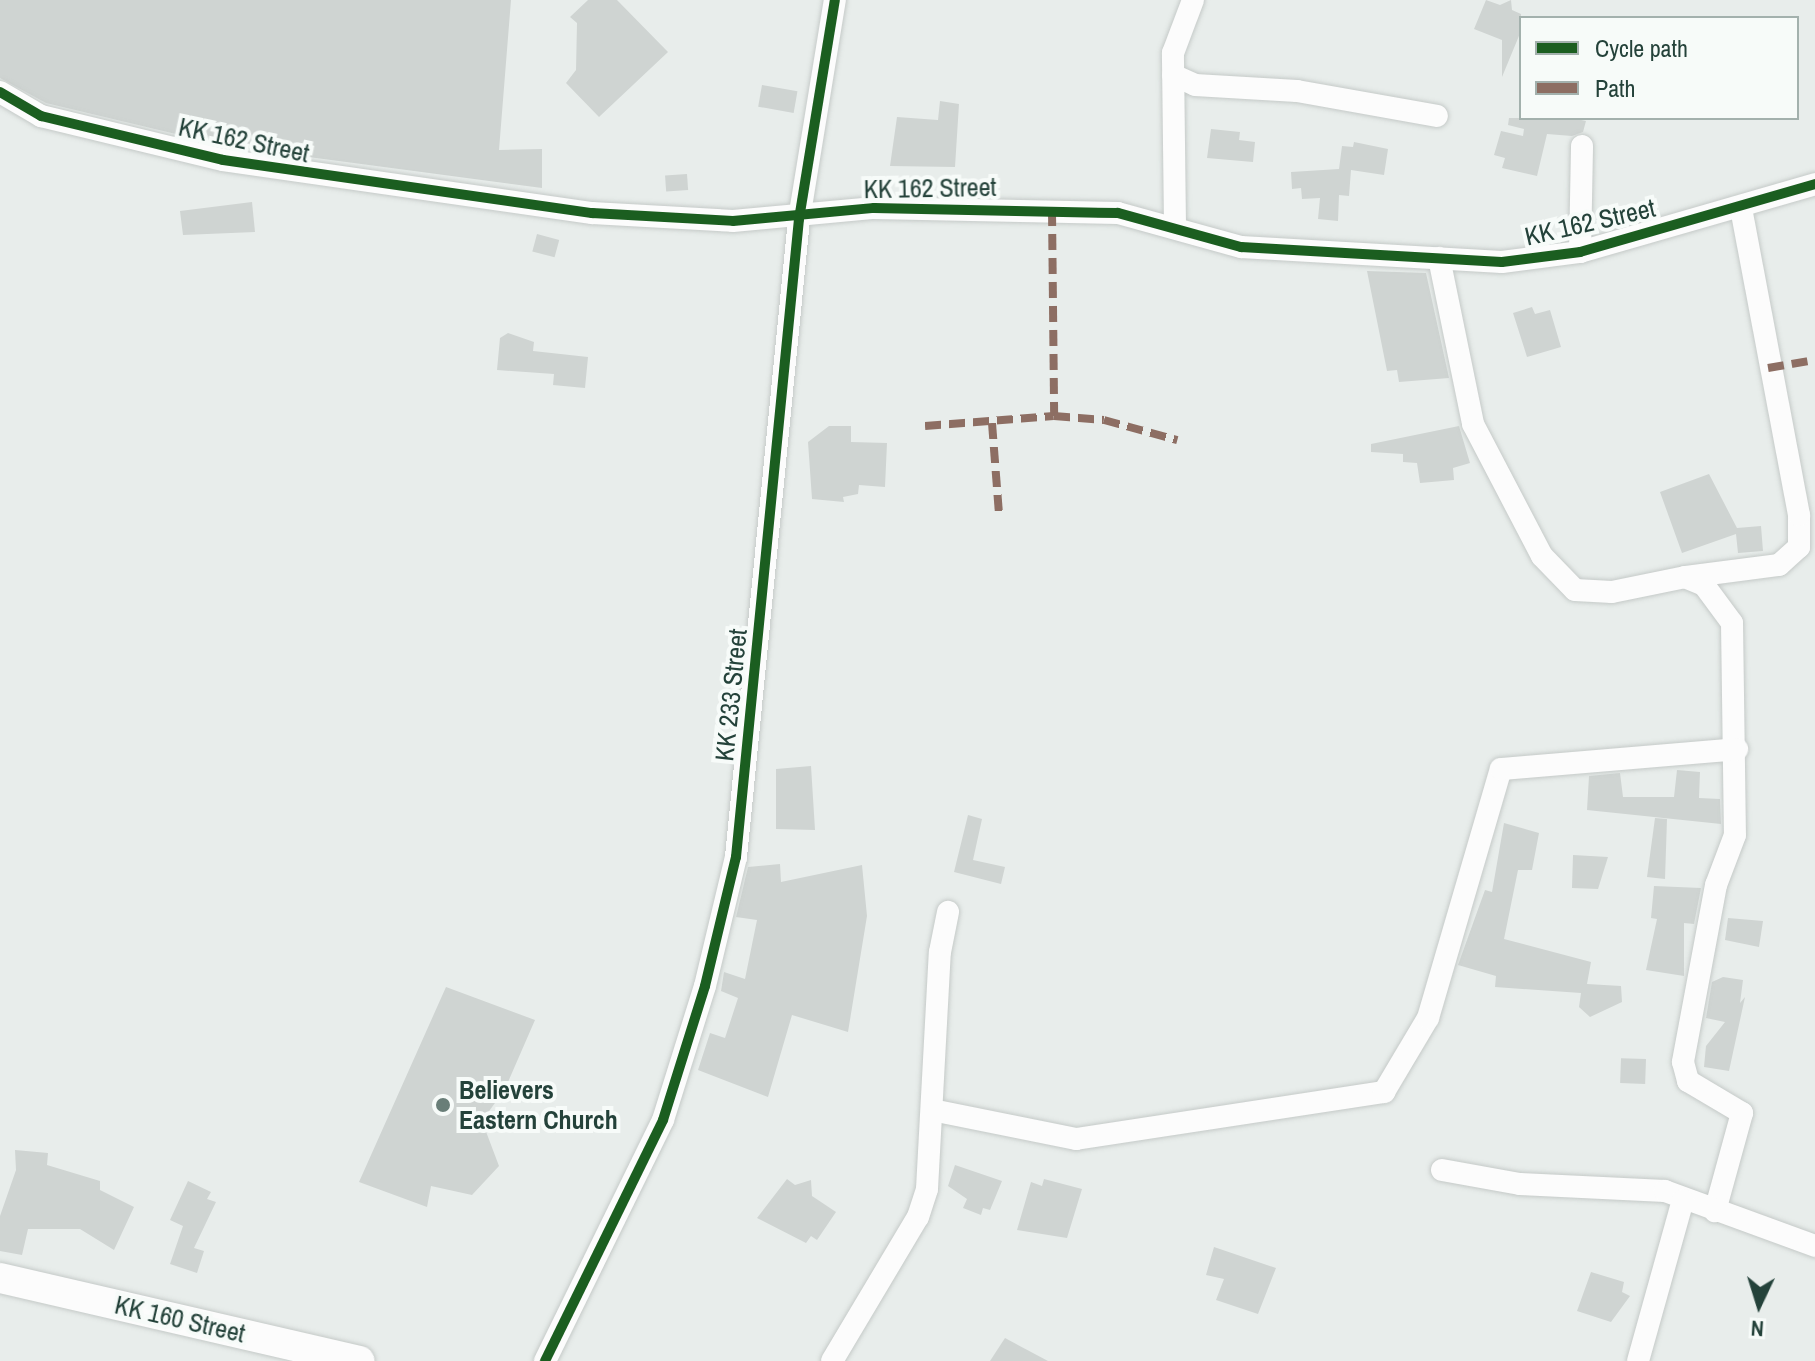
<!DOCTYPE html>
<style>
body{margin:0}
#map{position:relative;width:1815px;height:1361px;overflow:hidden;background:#e8edeb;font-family:"Archivo Narrow",sans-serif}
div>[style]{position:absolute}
.building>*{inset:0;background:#cfd4d2;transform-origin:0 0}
.roads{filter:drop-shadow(0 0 2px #c5cac8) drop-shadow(0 0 2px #c5cac8)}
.minor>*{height:22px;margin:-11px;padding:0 11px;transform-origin:11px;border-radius:11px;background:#fcfcfc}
.secondary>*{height:30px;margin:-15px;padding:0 15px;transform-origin:15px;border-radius:15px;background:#fcfcfc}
.quiet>*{height:8px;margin-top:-4px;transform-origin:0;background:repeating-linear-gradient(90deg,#8d6e63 0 16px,transparent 0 24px)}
.cycleway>*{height:10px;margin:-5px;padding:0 5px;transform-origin:5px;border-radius:5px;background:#1b5e20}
.dots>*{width:22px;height:22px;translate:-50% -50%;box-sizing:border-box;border:4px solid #f7fbf9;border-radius:50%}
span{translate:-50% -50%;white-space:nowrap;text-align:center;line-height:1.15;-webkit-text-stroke:8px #f7fbf9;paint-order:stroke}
.street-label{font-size:26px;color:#24423a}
.poi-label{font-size:26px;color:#24423a;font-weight:700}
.left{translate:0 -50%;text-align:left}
.legend{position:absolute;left:1519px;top:16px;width:280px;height:104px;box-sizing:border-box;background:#f7fbf9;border:2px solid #a3b1ad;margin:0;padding:10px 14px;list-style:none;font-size:24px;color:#24423a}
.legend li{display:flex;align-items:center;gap:16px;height:40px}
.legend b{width:40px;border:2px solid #a3b1ad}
.north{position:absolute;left:1719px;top:1265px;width:80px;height:80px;-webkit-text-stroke:6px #f7fbf9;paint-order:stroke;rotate:184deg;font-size:22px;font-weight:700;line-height:32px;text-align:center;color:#24423a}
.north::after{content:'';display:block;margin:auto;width:28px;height:36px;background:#24423a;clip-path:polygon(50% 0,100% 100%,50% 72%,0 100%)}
</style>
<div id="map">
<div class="building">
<i style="clip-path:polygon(0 0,511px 0,499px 150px,542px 149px,542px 188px,226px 146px,46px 103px,0 78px)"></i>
<i style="clip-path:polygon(588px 0,617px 0,668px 52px,599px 117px,566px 83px,576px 70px,577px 23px,570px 17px)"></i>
<i style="clip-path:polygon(1486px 0,1500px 5px,1511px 0,1512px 10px,1521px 14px,1521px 31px,1502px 77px,1502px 40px,1474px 29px)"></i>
<i style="left:762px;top:85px;width:36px;height:22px;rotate:10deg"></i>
<i style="clip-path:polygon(940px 101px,959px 104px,955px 167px,890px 166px,897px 117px,938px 120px)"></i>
<i style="clip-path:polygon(1509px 118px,1572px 118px,1586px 121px,1583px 132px,1572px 136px,1547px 134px,1537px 176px,1502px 168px,1505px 158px,1494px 155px,1501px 131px,1523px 136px,1524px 129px,1508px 125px)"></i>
<i style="clip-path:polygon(1211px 129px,1240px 132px,1239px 140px,1255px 142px,1253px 162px,1207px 158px)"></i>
<i style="clip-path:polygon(1354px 142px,1388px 149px,1384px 175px,1351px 170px,1349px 196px,1339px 195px,1338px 221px,1318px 219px,1320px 198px,1302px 199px,1301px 188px,1292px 189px,1291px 172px,1339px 169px,1342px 146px,1353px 147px)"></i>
<i style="left:687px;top:174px;width:16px;height:22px;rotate:86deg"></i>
<i style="clip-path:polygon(252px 202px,255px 232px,183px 235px,180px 211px)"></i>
<i style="left:537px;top:234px;width:23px;height:18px;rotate:15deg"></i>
<i style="clip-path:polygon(1367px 271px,1426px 273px,1449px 378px,1399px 382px,1397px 370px,1387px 371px)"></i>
<i style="clip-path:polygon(1532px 307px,1535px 314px,1550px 310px,1561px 347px,1527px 357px,1513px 313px)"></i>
<i style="clip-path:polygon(508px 333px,534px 342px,533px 351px,588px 357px,585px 388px,553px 385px,554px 374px,497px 370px,500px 338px)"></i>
<i style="clip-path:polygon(829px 426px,851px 426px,851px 442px,887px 443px,885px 487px,859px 485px,858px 494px,843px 497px,844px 502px,812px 499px,808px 442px)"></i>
<i style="clip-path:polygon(1459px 426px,1470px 463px,1453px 468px,1454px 480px,1420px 483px,1417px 463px,1403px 462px,1403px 454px,1371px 452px,1371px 444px)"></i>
<i style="clip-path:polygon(1709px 474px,1737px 528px,1761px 526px,1763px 551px,1738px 553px,1736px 534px,1682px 553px,1660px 492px)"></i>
<i style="clip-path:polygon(811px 766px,815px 830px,776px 829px,776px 769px)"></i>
<i style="clip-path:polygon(1677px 770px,1700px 772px,1699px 798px,1720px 799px,1721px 824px,1587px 810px,1589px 776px,1620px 773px,1623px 797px,1674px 797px)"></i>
<i style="clip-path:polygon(968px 815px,982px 819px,973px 860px,1005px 867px,1001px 884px,954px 872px)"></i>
<i style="clip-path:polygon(1655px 818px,1667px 819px,1665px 879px,1647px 877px)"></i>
<i style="clip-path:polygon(1504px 823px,1539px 833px,1532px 870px,1518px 870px,1504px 939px,1591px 962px,1587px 984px,1621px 986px,1622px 1002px,1590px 1017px,1579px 1007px,1581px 993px,1495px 987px,1496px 976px,1458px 965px,1485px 890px,1492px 892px)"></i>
<i style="clip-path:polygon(1573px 855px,1608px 857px,1598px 889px,1572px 888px)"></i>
<i style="clip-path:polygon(780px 864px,781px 882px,862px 865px,867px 916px,848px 1032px,792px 1015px,768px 1097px,698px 1070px,710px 1033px,725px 1038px,738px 998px,721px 991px,724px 972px,745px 979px,757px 920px,736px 917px,748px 867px)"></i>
<i style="clip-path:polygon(1654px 886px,1701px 888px,1694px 924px,1684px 923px,1684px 976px,1646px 970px,1657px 919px,1651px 918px)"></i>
<i style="clip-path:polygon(1728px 918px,1763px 921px,1759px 947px,1725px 940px)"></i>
<i style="clip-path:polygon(1723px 977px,1743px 980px,1740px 1003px,1745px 997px,1729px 1071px,1704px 1067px,1706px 1046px,1725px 1022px,1706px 1018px,1712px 982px)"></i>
<i style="clip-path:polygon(446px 987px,535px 1020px,505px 1089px,482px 1121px,499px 1166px,472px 1195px,431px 1186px,427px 1207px,359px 1182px)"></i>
<i style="left:1646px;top:1059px;width:25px;height:25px;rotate:92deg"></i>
<i style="clip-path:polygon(15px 1150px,48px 1153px,47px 1165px,100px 1181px,100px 1190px,134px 1207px,114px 1250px,80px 1229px,28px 1229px,22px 1255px,0 1251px,0 1216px,16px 1170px)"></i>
<i style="clip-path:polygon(955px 1165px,1002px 1181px,990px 1210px,983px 1208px,981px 1215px,963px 1208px,967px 1199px,948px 1186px)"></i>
<i style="clip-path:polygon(787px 1179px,795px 1185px,811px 1180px,812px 1196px,836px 1212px,817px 1240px,811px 1236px,806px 1243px,757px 1218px)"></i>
<i style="clip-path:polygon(1044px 1179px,1082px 1189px,1067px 1238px,1017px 1230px,1031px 1182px,1042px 1186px)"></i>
<i style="clip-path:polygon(188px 1181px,211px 1192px,207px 1199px,216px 1202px,194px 1248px,204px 1251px,197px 1273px,170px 1264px,183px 1226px,170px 1220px)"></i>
<i style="clip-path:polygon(1214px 1247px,1276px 1268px,1258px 1314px,1216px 1300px,1224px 1279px,1206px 1275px)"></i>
<i style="clip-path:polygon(1591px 1272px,1624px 1282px,1622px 1292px,1630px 1296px,1611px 1322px,1577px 1311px)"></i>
<i style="clip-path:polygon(1005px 1338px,1048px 1361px,990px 1361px)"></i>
</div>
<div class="roads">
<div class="minor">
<i style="left:1173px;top:75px;width:24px;rotate:24deg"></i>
<i style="left:1195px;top:85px;width:102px;rotate:3.4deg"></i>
<i style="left:1297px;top:91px;width:142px;rotate:10.1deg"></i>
<i style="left:0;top:92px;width:48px;rotate:30.3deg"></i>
<i style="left:41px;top:116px;width:187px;rotate:13.6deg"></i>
<i style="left:223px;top:160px;width:373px;rotate:8.2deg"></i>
<i style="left:592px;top:213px;width:141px;rotate:3.2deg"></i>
<i style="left:733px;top:221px;width:142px;rotate:-5.3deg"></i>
<i style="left:874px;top:208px;width:244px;rotate:1.2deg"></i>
<i style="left:1118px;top:213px;width:128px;rotate:15.5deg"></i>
<i style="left:1241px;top:247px;width:261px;rotate:3.3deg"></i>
<i style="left:1502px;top:262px;width:79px;rotate:-7.3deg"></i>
<i style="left:1580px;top:252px;width:245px;rotate:-16.1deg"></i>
<i style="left:1175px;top:225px;width:172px;rotate:-90.7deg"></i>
<i style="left:1173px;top:53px;width:57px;rotate:-69.3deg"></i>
<i style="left:1580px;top:252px;width:106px;rotate:-88.9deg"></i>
<i style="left:1439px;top:258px;width:169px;rotate:78.4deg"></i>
<i style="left:1473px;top:424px;width:149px;rotate:62.4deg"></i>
<i style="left:1542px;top:556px;width:47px;rotate:45.9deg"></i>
<i style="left:1575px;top:590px;width:37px;rotate:3deg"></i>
<i style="left:1612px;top:592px;width:75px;rotate:-11.6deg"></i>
<i style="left:1685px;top:577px;width:21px;rotate:23deg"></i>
<i style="left:1704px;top:585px;width:47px;rotate:53.6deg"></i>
<i style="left:1732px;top:623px;width:212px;rotate:89.2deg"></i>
<i style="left:1735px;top:835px;width:53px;rotate:110.8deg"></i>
<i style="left:1716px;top:885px;width:180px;rotate:100.6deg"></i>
<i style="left:1683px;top:1062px;width:20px;rotate:75deg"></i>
<i style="left:1688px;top:1081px;width:63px;rotate:30.7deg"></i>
<i style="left:1742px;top:1113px;width:102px;rotate:105.4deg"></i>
<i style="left:1686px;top:577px;width:94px;rotate:-7.4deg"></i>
<i style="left:1779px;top:565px;width:27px;rotate:-42deg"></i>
<i style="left:1799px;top:547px;width:32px;rotate:-90deg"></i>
<i style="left:1799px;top:515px;width:313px;rotate:-100.7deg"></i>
<i style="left:932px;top:1110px;width:147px;rotate:11.4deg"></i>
<i style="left:1076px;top:1139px;width:312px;rotate:-8.7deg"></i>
<i style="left:1384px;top:1092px;width:86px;rotate:-59.3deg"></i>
<i style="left:1428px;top:1018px;width:259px;rotate:-73.7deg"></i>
<i style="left:1501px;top:769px;width:237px;rotate:-4.8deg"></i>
<i style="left:1442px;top:1170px;width:79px;rotate:10.2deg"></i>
<i style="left:1520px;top:1184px;width:145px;rotate:2.8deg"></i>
<i style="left:1665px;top:1191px;width:160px;rotate:20.1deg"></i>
<i style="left:545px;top:1361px;width:268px;rotate:-63.9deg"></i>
<i style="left:663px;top:1120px;width:140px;rotate:-72.6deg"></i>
<i style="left:705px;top:986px;width:133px;rotate:-76.5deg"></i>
<i style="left:736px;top:857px;width:641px;rotate:-84.36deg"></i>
<i style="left:799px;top:219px;width:222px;rotate:-80.7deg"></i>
<i style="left:832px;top:1361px;width:168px;rotate:-59.2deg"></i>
<i style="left:918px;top:1217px;width:29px;rotate:-72deg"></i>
<i style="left:927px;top:1189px;width:237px;rotate:-86.9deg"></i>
<i style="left:940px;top:952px;width:41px;rotate:-78.7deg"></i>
<i style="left:1638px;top:1361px;width:167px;rotate:-74.4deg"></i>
</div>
<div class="secondary">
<i style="left:0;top:1278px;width:369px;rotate:13deg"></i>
</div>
</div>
<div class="quiet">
<i style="left:1052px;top:210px;width:206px;rotate:89.4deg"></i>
<i style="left:1768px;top:368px;width:48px;rotate:-9.7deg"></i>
<i style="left:992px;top:423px;width:92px;rotate:85.6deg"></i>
<i style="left:925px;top:426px;width:129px;rotate:-4.4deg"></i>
<i style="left:1054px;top:416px;width:50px;rotate:4.6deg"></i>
<i style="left:1104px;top:420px;width:76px;rotate:15.3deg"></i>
</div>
<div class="cycleway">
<i style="left:0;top:92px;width:48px;rotate:30.3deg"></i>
<i style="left:41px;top:116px;width:187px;rotate:13.6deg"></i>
<i style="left:223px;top:160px;width:373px;rotate:8.2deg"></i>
<i style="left:592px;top:213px;width:141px;rotate:3.2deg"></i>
<i style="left:733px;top:221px;width:142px;rotate:-5.3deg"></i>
<i style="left:874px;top:208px;width:244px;rotate:1.2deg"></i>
<i style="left:1118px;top:213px;width:128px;rotate:15.5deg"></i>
<i style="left:1241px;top:247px;width:261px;rotate:3.3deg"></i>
<i style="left:1502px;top:262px;width:79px;rotate:-7.3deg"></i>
<i style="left:1580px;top:252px;width:245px;rotate:-16.1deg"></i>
<i style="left:545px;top:1361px;width:268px;rotate:-63.9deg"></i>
<i style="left:663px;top:1120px;width:140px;rotate:-72.6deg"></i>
<i style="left:705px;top:986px;width:133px;rotate:-76.5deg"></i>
<i style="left:736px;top:857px;width:641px;rotate:-84.36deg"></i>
<i style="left:799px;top:219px;width:222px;rotate:-80.7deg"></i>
</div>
<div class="dots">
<i style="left:443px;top:1105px;background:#697e78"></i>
</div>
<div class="street-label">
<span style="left:244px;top:140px;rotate:12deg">KK 162 Street</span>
<span style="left:930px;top:188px;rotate:-1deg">KK 162 Street</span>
<span style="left:1590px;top:222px;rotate:-13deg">KK 162 Street</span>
<span style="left:731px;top:695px;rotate:-84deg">KK 233 Street</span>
<span style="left:180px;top:1319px;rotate:13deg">KK 160 Street</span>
</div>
<div class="poi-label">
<span class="left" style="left:459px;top:1105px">Believers<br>Eastern Church</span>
</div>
<ul class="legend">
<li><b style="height:10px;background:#1b5e20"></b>Cycle path</li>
<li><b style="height:10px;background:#8d6e63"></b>Path</li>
</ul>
<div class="north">N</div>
</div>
